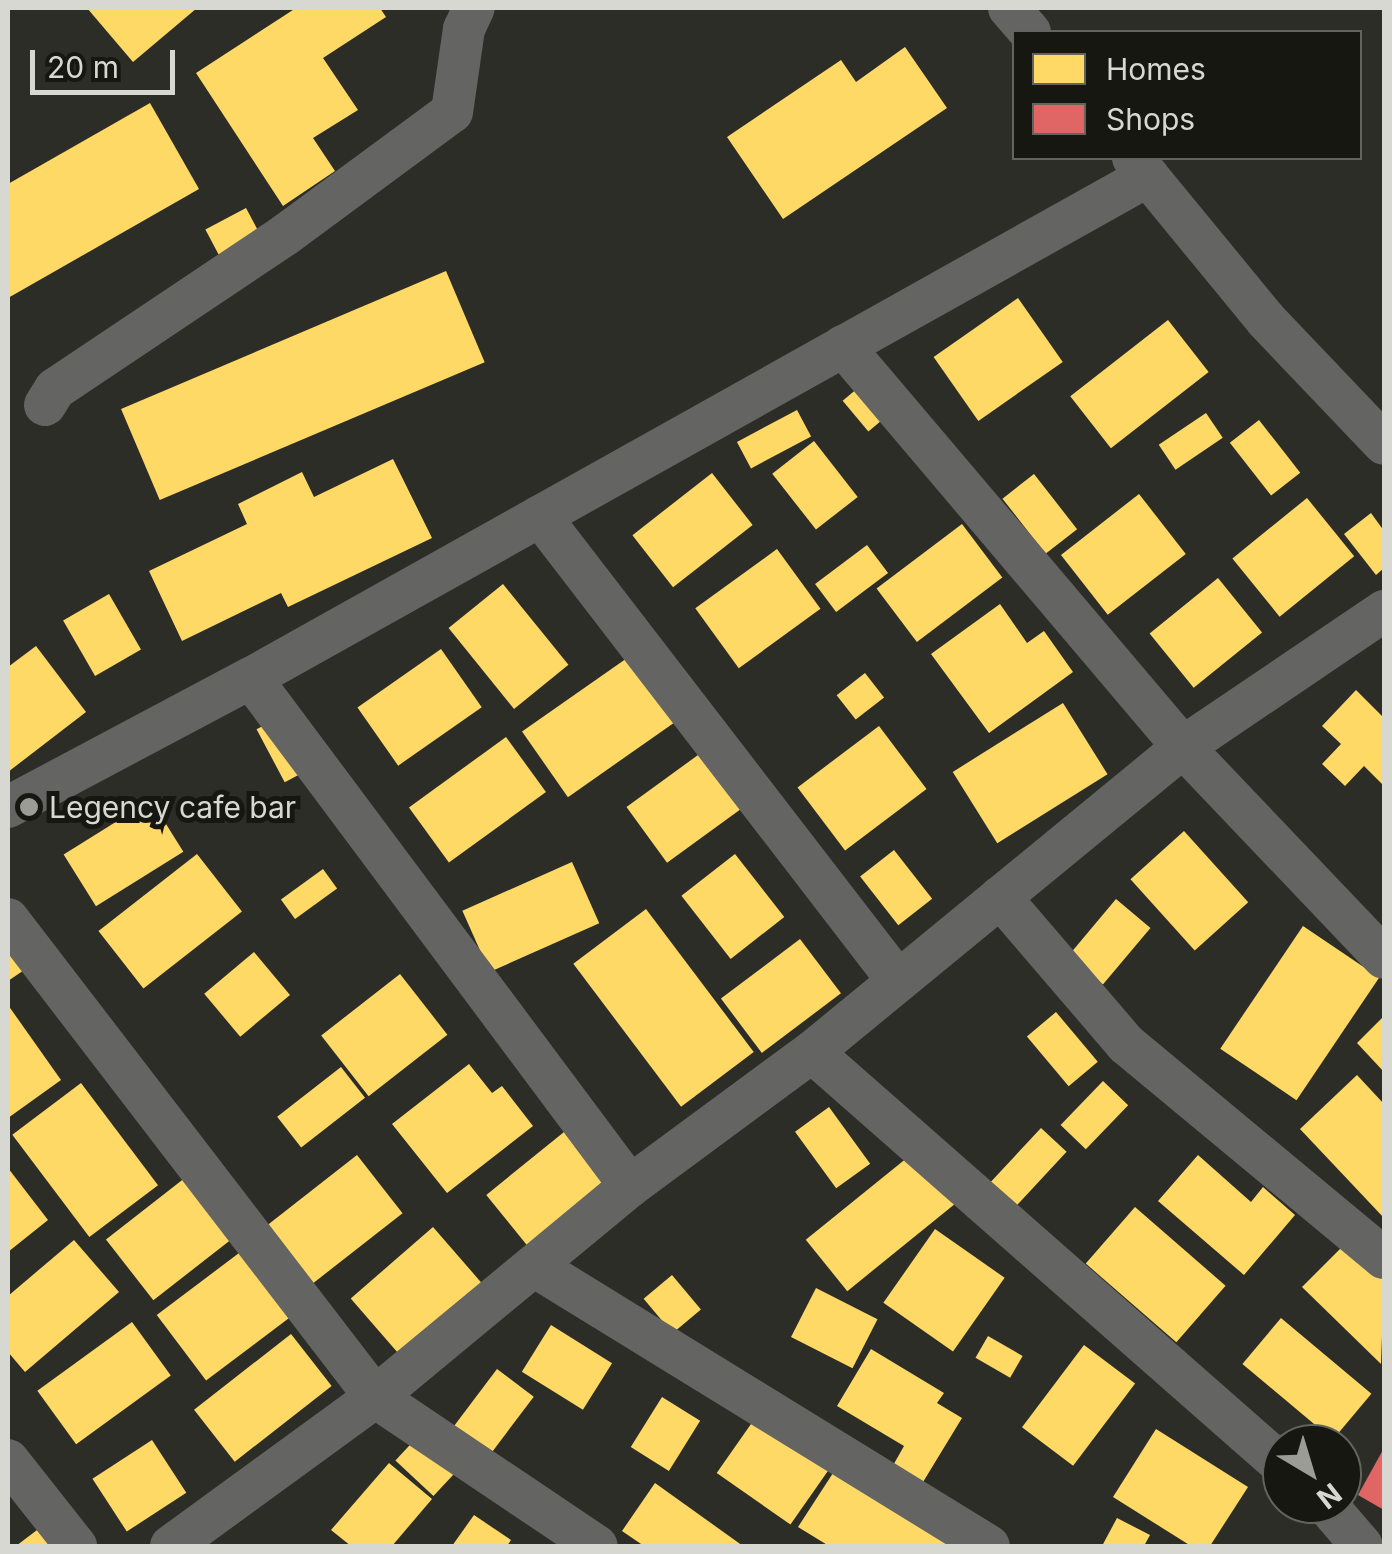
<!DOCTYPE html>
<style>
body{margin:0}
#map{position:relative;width:1392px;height:1554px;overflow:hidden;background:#2d2d27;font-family:Inter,sans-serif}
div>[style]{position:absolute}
.homes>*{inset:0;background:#ffd966;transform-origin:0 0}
.shops>*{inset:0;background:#e06666}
.street>*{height:42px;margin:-21px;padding:0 21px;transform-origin:21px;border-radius:21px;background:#646462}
.dots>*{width:28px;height:28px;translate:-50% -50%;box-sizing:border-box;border:5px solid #171712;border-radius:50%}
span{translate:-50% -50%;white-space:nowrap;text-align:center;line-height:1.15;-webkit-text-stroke:10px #171712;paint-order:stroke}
.poi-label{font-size:30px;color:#d8d8d2}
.left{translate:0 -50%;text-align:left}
.frame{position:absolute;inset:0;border:10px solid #d8d8d2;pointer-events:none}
.legend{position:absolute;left:1012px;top:30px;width:350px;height:130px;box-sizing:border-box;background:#171712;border:2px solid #64645f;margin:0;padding:12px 18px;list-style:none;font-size:30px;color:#d8d8d2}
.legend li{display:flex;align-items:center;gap:20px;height:50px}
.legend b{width:50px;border:2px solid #64645f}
.north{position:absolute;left:1262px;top:1424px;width:100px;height:100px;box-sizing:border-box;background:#171712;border:2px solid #64645f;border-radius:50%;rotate:142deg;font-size:28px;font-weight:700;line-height:40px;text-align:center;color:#d8d8d2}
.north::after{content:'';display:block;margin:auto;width:35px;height:45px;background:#9c9c96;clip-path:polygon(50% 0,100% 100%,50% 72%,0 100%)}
.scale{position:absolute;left:30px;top:50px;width:145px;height:45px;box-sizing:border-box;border:5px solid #d8d8d2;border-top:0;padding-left:12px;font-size:30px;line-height:35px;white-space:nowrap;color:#d8d8d2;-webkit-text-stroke:8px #171712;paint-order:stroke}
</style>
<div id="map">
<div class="homes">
<i style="clip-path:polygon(87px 8px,197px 8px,133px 62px)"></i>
<i style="clip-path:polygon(296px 8px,380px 8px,386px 17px,323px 58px,358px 110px,313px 138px,335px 171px,283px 206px,196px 73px)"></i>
<i style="clip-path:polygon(905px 47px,947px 108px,783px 219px,727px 137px,841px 60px,856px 82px)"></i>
<i style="clip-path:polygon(150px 103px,199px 189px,8px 298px,8px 184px)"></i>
<i style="left:246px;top:208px;width:41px;height:46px;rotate:62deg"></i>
<i style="left:446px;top:271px;width:99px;height:353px;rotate:67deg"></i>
<i style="left:1018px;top:298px;width:78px;height:103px;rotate:55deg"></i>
<i style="left:1168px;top:320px;width:66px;height:124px;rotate:52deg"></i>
<i style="left:871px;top:377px;width:40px;height:37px;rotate:50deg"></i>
<i style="left:797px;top:410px;width:30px;height:68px;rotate:62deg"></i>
<i style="left:1206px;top:413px;width:30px;height:57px;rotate:56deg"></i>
<i style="left:1259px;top:420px;width:67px;height:37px;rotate:52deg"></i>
<i style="left:814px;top:441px;width:71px;height:53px;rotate:52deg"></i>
<i style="clip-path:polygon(393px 459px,432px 538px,288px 607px,281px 593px,182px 641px,149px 571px,247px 524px,238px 504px,302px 472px,314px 497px)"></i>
<i style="left:712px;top:473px;width:66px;height:101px;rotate:52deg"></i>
<i style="left:1034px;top:474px;width:70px;height:40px;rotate:52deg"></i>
<i style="left:1139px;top:494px;width:76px;height:99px;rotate:52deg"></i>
<i style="left:1307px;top:498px;width:75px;height:96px;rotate:51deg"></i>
<i style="clip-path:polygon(1371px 513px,1384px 531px,1384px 568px,1376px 575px,1344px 534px)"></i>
<i style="left:962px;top:524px;width:67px;height:107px;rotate:53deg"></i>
<i style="left:867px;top:545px;width:35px;height:65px;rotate:53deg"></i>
<i style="left:777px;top:549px;width:74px;height:101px;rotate:54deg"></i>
<i style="left:1218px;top:578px;width:70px;height:88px;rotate:51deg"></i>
<i style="left:503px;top:584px;width:104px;height:70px;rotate:51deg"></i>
<i style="left:109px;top:594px;width:64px;height:53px;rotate:60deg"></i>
<i style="clip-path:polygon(1000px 604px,1027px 643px,1044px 631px,1073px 672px,989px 733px,931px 654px)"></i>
<i style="clip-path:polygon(36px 646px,86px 712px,8px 772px,8px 667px)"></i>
<i style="left:441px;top:649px;width:71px;height:102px;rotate:55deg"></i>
<i style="left:640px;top:649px;width:80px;height:144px;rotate:55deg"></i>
<i style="left:865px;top:673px;width:31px;height:36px;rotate:52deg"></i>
<i style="clip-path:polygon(1356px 690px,1384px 718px,1384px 786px,1364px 766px,1345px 786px,1322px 764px,1341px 744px,1322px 726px)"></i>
<i style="left:1063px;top:703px;width:84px;height:130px;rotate:58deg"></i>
<i style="left:291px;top:711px;width:60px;height:39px;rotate:62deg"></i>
<i style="left:879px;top:726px;width:79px;height:102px;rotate:53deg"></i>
<i style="left:506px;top:737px;width:68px;height:120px;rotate:54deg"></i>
<i style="left:709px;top:747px;width:69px;height:102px;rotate:54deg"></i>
<i style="left:151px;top:800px;width:61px;height:103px;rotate:58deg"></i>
<i style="left:1184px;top:831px;width:96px;height:72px;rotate:48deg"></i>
<i style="left:894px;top:850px;width:62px;height:43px;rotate:52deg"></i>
<i style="left:197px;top:854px;width:73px;height:125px;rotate:52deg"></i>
<i style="left:735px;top:854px;width:80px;height:68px;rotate:52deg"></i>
<i style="left:572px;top:862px;width:67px;height:120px;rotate:66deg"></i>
<i style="left:323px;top:869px;width:24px;height:52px;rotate:54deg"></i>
<i style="left:1116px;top:899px;width:45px;height:74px;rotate:40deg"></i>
<i style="left:646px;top:909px;width:179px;height:91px;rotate:53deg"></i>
<i style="left:1303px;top:926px;width:92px;height:148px;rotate:34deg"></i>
<i style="clip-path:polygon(8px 932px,30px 966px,8px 981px)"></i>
<i style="left:800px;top:939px;width:68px;height:99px;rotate:53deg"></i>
<i style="left:254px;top:952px;width:56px;height:65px;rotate:50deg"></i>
<i style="left:400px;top:974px;width:77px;height:100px;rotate:52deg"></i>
<i style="clip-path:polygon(8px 1005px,61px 1080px,8px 1118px)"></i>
<i style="left:1056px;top:1012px;width:65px;height:38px;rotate:50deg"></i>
<i style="clip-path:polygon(1384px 1016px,1384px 1072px,1357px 1043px)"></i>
<i style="clip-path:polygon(469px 1064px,492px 1093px,502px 1086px,533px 1126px,447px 1193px,392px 1124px)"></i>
<i style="left:341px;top:1067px;width:39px;height:81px;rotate:52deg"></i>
<i style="clip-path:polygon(1357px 1075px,1384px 1104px,1384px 1218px,1300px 1129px)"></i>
<i style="left:1103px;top:1081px;width:35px;height:61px;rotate:44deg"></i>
<i style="left:81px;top:1083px;width:128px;height:86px;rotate:53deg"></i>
<i style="left:829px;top:1107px;width:70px;height:42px;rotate:54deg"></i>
<i style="left:1041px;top:1128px;width:35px;height:84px;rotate:43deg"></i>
<i style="left:564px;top:1132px;width:65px;height:100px;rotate:51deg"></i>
<i style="left:913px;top:1153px;width:66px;height:138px;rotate:51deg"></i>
<i style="left:357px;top:1155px;width:74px;height:120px;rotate:52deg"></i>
<i style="clip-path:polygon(1198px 1155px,1251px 1202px,1263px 1187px,1295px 1215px,1244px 1275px,1158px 1201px)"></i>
<i style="clip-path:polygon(8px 1168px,48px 1220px,8px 1252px)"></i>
<i style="left:195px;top:1170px;width:77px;height:113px;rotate:52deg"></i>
<i style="left:1135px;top:1207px;width:120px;height:75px;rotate:41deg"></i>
<i style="left:433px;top:1227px;width:82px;height:109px;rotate:49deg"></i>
<i style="left:935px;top:1229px;width:85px;height:90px;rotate:35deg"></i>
<i style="clip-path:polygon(74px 1240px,119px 1292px,25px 1372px,8px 1352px,8px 1296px)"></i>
<i style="clip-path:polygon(1347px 1242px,1384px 1278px,1381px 1364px,1302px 1287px)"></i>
<i style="left:247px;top:1247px;width:82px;height:113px;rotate:53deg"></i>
<i style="left:672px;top:1275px;width:45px;height:37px;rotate:50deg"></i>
<i style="left:816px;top:1288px;width:69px;height:55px;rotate:27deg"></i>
<i style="left:1281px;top:1318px;width:118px;height:60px;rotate:40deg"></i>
<i style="left:132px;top:1322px;width:66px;height:117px;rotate:54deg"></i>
<i style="left:551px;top:1325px;width:72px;height:55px;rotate:32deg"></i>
<i style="left:291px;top:1334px;width:66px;height:123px;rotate:52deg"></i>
<i style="left:988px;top:1336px;width:40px;height:25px;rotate:30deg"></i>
<i style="left:1084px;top:1345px;width:64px;height:103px;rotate:37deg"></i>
<i style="clip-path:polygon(871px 1349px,944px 1393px,937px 1403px,962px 1418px,920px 1487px,891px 1469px,904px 1446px,837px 1406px)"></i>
<i style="left:497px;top:1369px;width:46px;height:77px;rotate:37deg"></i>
<i style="left:662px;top:1397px;width:45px;height:59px;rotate:32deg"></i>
<i style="left:758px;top:1414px;width:90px;height:72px;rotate:35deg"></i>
<i style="clip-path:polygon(1156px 1429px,1248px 1487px,1210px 1546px,1191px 1546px,1113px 1497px)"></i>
<i style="left:422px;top:1432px;width:52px;height:39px;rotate:43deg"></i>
<i style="left:152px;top:1440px;width:63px;height:71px;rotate:57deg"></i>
<i style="clip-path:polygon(389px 1463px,432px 1499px,392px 1546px,351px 1546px,331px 1530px)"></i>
<i style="clip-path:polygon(835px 1470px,949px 1544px,947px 1546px,829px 1546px,798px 1527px)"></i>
<i style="clip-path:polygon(655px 1483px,743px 1546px,644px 1546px,622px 1531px)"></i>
<i style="clip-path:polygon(474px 1515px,511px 1540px,507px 1546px,452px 1546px)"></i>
<i style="clip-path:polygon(1117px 1518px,1150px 1535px,1144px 1546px,1102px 1546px)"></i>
<i style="clip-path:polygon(41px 1527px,56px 1546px,16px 1546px)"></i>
</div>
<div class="shops">
<i style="clip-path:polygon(1384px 1448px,1384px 1510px,1358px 1495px)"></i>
</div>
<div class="street">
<i style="left:1009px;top:8px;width:32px;rotate:49deg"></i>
<i style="left:1133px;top:158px;width:210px;rotate:50.6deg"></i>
<i style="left:1266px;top:320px;width:171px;rotate:46.4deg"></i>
<i style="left:843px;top:346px;width:526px;rotate:49.71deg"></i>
<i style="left:1183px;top:747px;width:291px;rotate:46.4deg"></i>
<i style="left:45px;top:405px;width:19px;rotate:-58deg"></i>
<i style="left:55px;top:389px;width:277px;rotate:-33.8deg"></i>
<i style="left:285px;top:235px;width:207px;rotate:-36.4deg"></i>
<i style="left:452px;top:112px;width:84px;rotate:-81.8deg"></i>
<i style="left:464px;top:29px;width:23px;rotate:-65deg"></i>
<i style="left:540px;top:516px;width:587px;rotate:52.41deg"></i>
<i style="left:251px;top:678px;width:634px;rotate:53.27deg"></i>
<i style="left:8px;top:807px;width:275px;rotate:-28deg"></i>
<i style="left:251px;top:678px;width:1028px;rotate:-29.23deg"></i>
<i style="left:1000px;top:897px;width:194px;rotate:49.4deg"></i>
<i style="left:1126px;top:1044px;width:335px;rotate:39.7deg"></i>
<i style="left:8px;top:919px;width:603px;rotate:52.48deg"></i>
<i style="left:375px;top:1397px;width:267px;rotate:33.9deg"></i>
<i style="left:812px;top:1052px;width:626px;rotate:41.31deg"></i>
<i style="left:534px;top:1266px;width:534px;rotate:31.61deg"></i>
<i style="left:8px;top:1460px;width:110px;rotate:51.7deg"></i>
<i style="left:1326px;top:1504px;width:55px;rotate:49.4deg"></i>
<i style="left:171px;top:1546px;width:253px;rotate:-36.1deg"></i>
<i style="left:375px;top:1397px;width:331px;rotate:-39.6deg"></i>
<i style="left:630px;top:1186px;width:226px;rotate:-36.4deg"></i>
<i style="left:812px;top:1052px;width:480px;rotate:-39.4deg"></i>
<i style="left:1183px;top:747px;width:243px;rotate:-34.1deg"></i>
</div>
<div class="dots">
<i style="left:29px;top:807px;background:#9c9c96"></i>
</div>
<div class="poi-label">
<span class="left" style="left:49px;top:807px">Legency cafe bar</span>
</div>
<div class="frame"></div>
<ul class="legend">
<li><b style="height:28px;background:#ffd966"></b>Homes</li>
<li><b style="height:28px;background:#e06666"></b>Shops</li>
</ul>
<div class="north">N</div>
<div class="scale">20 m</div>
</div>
